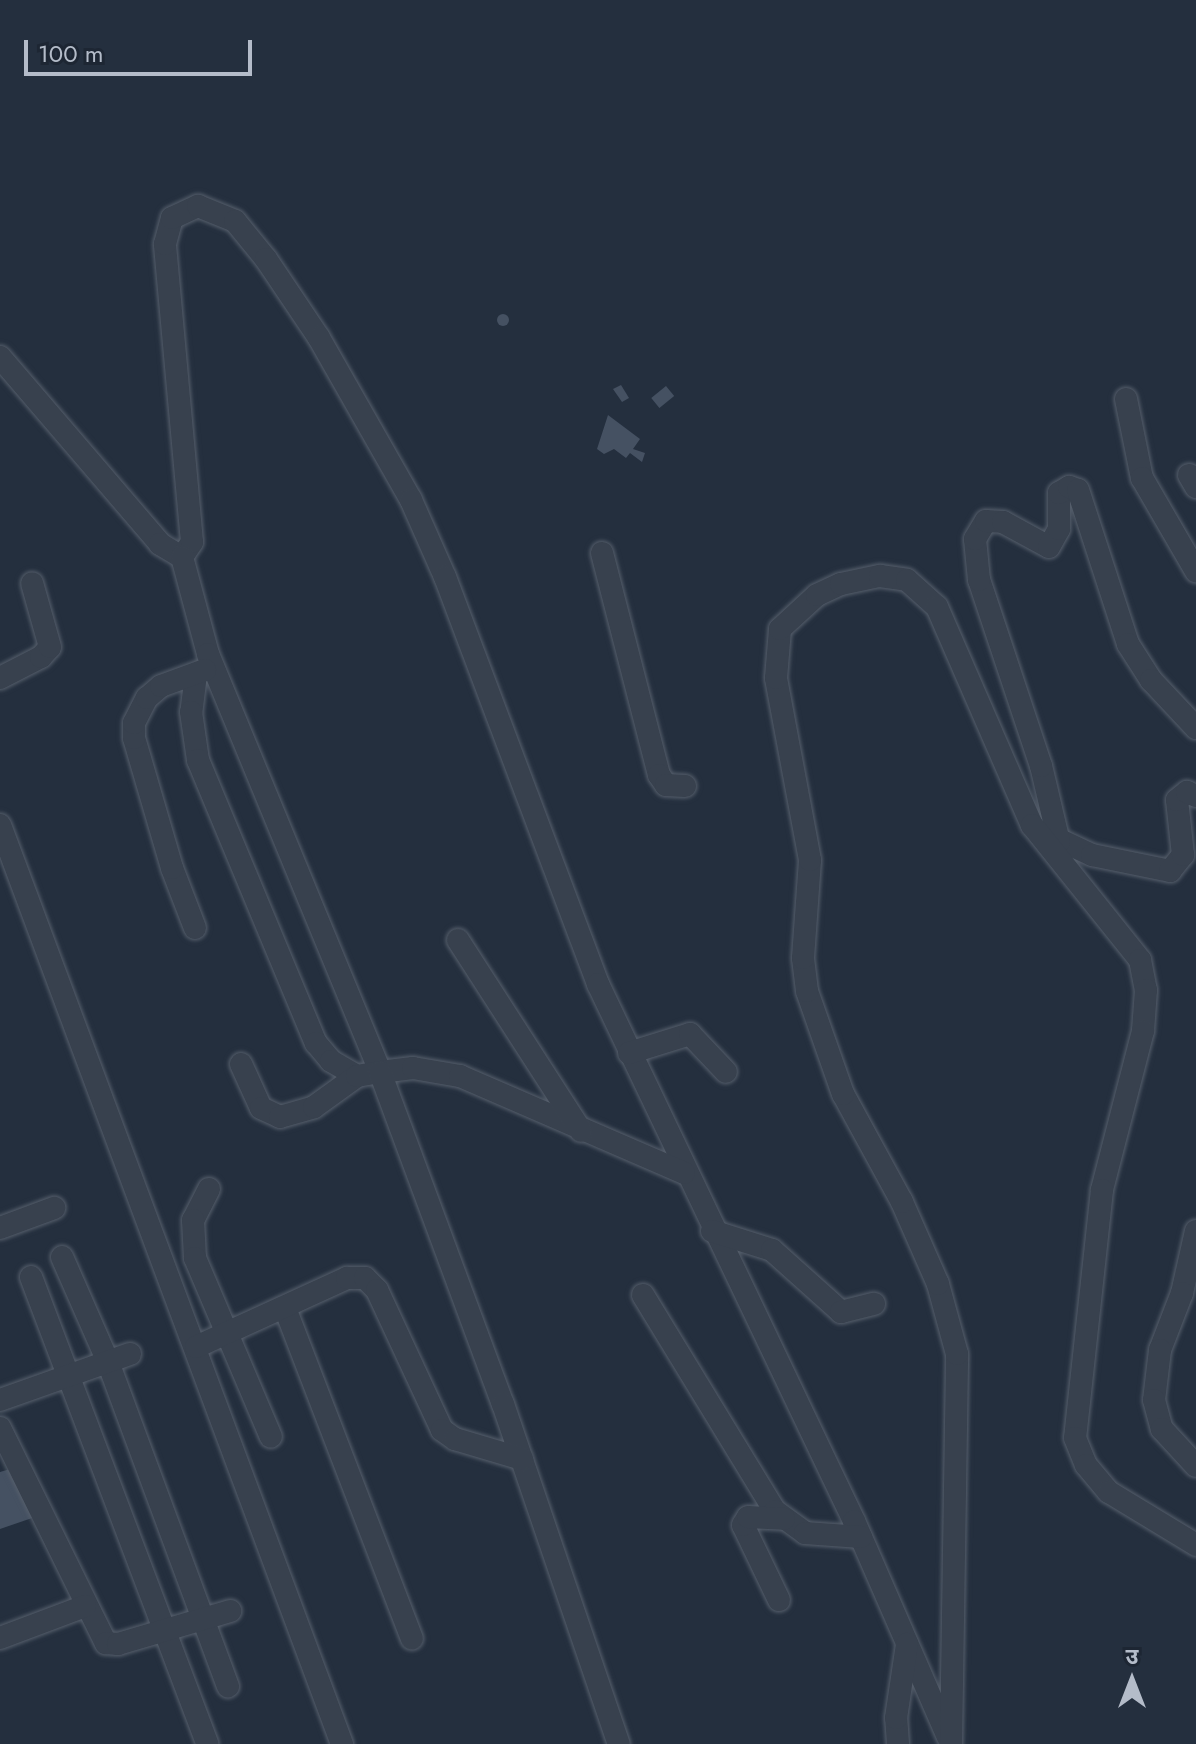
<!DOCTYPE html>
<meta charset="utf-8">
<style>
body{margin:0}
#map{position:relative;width:1196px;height:1744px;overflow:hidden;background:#242f3e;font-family:Jost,"Noto Sans Devanagari",sans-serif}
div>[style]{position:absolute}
.building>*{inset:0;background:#455162;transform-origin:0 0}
.round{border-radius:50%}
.roads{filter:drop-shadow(0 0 2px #565f6c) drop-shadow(0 0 2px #565f6c)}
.minor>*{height:22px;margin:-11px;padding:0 11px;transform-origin:11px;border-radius:11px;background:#38414e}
span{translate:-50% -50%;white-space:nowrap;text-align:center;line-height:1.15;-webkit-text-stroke:6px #1d2633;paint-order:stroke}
.north{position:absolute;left:1092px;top:1640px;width:80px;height:80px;-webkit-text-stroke:6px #1d2633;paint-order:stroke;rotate:0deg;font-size:22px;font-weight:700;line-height:32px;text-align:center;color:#b4bcc9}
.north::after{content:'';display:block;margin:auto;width:28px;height:36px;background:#b4bcc9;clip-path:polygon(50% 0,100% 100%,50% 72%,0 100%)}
.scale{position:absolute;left:24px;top:40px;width:228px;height:36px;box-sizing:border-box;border:4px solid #b4bcc9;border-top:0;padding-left:10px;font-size:24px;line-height:28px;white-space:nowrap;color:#b4bcc9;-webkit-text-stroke:6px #1d2633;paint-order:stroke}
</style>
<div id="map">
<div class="building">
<i class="round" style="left:497px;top:314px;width:12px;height:12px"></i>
<i style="clip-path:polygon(621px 385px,629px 398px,622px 402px,613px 389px)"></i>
<i style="left:666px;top:386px;width:13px;height:19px;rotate:51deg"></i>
<i style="clip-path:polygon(608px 415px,640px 439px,633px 449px,645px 453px,642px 462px,630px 453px,626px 458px,614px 449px,604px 454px,597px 449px)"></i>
<i style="clip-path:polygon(17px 1467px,35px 1517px,0 1529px,0 1472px)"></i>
</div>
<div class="roads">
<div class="minor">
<i style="left:0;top:357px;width:246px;rotate:49.4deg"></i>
<i style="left:160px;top:544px;width:26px;rotate:31deg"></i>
<i style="left:1126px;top:399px;width:81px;rotate:78.6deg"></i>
<i style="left:1142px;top:478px;width:108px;rotate:59.9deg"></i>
<i style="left:1189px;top:475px;width:14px;rotate:60deg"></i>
<i style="left:602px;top:553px;width:229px;rotate:75.6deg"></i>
<i style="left:659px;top:775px;width:12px;rotate:55deg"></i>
<i style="left:666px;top:785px;width:19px;rotate:3deg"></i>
<i style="left:182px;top:557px;width:18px;rotate:-56deg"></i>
<i style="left:192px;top:542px;width:299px;rotate:-95.2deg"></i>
<i style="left:165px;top:244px;width:27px;rotate:-75deg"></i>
<i style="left:172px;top:218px;width:29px;rotate:-25deg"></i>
<i style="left:198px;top:206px;width:40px;rotate:22deg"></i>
<i style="left:235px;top:221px;width:49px;rotate:50.8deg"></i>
<i style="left:266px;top:259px;width:95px;rotate:56.1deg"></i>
<i style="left:319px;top:338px;width:186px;rotate:60.4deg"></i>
<i style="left:411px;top:500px;width:84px;rotate:66.2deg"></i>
<i style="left:445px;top:577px;width:435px;rotate:69.4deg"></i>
<i style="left:598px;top:984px;width:595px;rotate:64.51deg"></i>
<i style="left:854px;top:1521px;width:236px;rotate:66.5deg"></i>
<i style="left:182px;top:557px;width:100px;rotate:75deg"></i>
<i style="left:208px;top:654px;width:452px;rotate:67.6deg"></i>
<i style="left:380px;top:1072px;width:33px;rotate:-7deg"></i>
<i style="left:413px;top:1068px;width:48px;rotate:9.7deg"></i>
<i style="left:460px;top:1076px;width:244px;rotate:23.4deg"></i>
<i style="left:196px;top:674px;width:38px;rotate:97deg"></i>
<i style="left:191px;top:712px;width:49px;rotate:81.7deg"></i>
<i style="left:198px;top:760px;width:307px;rotate:67.4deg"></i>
<i style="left:316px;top:1043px;width:23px;rotate:50deg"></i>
<i style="left:331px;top:1061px;width:30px;rotate:30deg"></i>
<i style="left:0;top:678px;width:46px;rotate:-27.1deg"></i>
<i style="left:41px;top:657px;width:13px;rotate:-48deg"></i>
<i style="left:50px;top:647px;width:66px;rotate:-105.7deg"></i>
<i style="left:0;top:825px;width:981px;rotate:69.59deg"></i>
<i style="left:1047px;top:834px;width:50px;rotate:25deg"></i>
<i style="left:1092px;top:855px;width:80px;rotate:11.6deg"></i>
<i style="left:1170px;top:871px;width:21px;rotate:-51deg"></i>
<i style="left:1183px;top:855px;width:55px;rotate:-96.2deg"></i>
<i style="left:1177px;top:800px;width:13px;rotate:-39deg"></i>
<i style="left:1187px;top:792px;width:10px;rotate:24deg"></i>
<i style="left:1059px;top:842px;width:78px;rotate:-103.3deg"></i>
<i style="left:1041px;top:766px;width:196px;rotate:-108.4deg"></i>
<i style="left:979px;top:580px;width:41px;rotate:-95.6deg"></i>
<i style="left:975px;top:539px;width:21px;rotate:-59deg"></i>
<i style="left:986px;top:521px;width:17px;rotate:3deg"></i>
<i style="left:1003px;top:522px;width:52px;rotate:28.5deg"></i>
<i style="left:1049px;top:547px;width:21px;rotate:-61deg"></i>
<i style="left:1059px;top:529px;width:36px;rotate:-90deg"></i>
<i style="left:1059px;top:493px;width:12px;rotate:-31deg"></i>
<i style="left:1069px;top:487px;width:9px;rotate:18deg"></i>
<i style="left:1078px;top:490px;width:162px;rotate:72deg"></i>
<i style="left:1128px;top:644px;width:43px;rotate:57.4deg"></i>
<i style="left:1151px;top:680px;width:66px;rotate:46.8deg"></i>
<i style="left:195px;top:928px;width:64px;rotate:-111deg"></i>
<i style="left:172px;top:868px;width:135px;rotate:-106.3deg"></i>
<i style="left:134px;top:738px;width:15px;rotate:-90deg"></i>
<i style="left:134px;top:723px;width:28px;rotate:-63deg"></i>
<i style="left:147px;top:698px;width:18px;rotate:-41deg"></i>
<i style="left:161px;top:686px;width:47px;rotate:-20deg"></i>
<i style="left:458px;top:940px;width:227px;rotate:57.2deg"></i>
<i style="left:629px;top:1053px;width:64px;rotate:-17.3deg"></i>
<i style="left:690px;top:1034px;width:52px;rotate:46.5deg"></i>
<i style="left:241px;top:1064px;width:48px;rotate:65.6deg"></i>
<i style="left:261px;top:1108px;width:21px;rotate:25deg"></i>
<i style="left:280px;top:1117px;width:35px;rotate:-16deg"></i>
<i style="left:314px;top:1107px;width:53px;rotate:-35.8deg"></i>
<i style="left:357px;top:1076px;width:23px;rotate:-10deg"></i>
<i style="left:380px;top:1072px;width:354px;rotate:69.7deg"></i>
<i style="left:503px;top:1404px;width:359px;rotate:71.2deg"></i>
<i style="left:209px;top:1189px;width:35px;rotate:117deg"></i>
<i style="left:193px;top:1220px;width:38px;rotate:87deg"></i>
<i style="left:195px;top:1258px;width:194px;rotate:67deg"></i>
<i style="left:0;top:1228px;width:58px;rotate:-20.3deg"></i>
<i style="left:712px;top:1231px;width:63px;rotate:17.6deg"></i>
<i style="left:772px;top:1250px;width:93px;rotate:41.9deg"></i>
<i style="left:841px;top:1312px;width:34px;rotate:-14deg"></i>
<i style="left:1196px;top:1231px;width:64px;rotate:102.7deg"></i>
<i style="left:1182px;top:1293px;width:61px;rotate:111.1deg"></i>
<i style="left:1160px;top:1350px;width:50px;rotate:96.8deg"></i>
<i style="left:1154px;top:1400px;width:30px;rotate:75deg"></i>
<i style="left:1162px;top:1429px;width:50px;rotate:47.4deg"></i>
<i style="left:62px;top:1257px;width:115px;rotate:66.3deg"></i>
<i style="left:108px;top:1362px;width:346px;rotate:69.7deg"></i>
<i style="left:31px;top:1277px;width:499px;rotate:69.3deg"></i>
<i style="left:643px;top:1295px;width:253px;rotate:58.6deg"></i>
<i style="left:775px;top:1511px;width:37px;rotate:36deg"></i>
<i style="left:805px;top:1533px;width:56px;rotate:4.1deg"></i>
<i style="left:285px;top:1308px;width:354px;rotate:69deg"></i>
<i style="left:196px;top:1347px;width:166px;rotate:-24.6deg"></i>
<i style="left:347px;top:1278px;width:18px"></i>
<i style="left:365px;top:1278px;width:17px;rotate:45deg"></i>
<i style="left:377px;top:1290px;width:154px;rotate:65.1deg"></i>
<i style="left:442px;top:1430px;width:16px;rotate:35deg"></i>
<i style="left:455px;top:1439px;width:70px;rotate:16.6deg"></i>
<i style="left:0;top:1400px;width:138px;rotate:-19.5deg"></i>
<i style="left:0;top:1428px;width:240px;rotate:63.8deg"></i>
<i style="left:106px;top:1643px;width:12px;rotate:5deg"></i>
<i style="left:118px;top:1644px;width:117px;rotate:-16.4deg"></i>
<i style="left:779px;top:1600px;width:83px;rotate:-115.6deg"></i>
<i style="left:743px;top:1525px;width:9px;rotate:-58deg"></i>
<i style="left:748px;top:1517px;width:36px;rotate:3deg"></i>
<i style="left:0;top:1638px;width:91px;rotate:-20.6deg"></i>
<i style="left:898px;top:1744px;width:26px;rotate:-94deg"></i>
<i style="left:896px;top:1718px;width:75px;rotate:-81.5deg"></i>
<i style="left:951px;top:1744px;width:390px;rotate:-89.1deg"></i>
<i style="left:957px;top:1354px;width:73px;rotate:-105.2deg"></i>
<i style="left:938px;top:1284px;width:90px;rotate:-113.7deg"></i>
<i style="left:902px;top:1202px;width:123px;rotate:-118.6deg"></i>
<i style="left:843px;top:1094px;width:109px;rotate:-109.3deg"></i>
<i style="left:807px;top:991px;width:33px;rotate:-97deg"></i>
<i style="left:803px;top:958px;width:98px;rotate:-85.9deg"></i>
<i style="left:810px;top:860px;width:185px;rotate:-100.6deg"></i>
<i style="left:776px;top:678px;width:49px;rotate:-85.3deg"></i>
<i style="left:780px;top:629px;width:50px;rotate:-42.6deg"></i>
<i style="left:817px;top:595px;width:26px;rotate:-25deg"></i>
<i style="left:841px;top:584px;width:40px;rotate:-12deg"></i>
<i style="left:880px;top:576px;width:27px;rotate:8deg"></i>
<i style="left:907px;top:580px;width:40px;rotate:42deg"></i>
<i style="left:937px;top:607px;width:238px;rotate:66.5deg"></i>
<i style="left:1032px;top:825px;width:173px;rotate:51.3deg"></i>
<i style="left:1140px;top:960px;width:31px;rotate:79deg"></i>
<i style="left:1146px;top:990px;width:41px;rotate:94.2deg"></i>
<i style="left:1143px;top:1031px;width:164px;rotate:104.5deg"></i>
<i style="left:1102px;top:1190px;width:249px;rotate:96.2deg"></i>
<i style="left:1075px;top:1438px;width:29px;rotate:68deg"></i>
<i style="left:1086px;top:1465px;width:35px;rotate:50deg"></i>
<i style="left:1109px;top:1492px;width:102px;rotate:31.3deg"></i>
</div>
</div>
<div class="north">उ</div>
<div class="scale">100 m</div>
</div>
